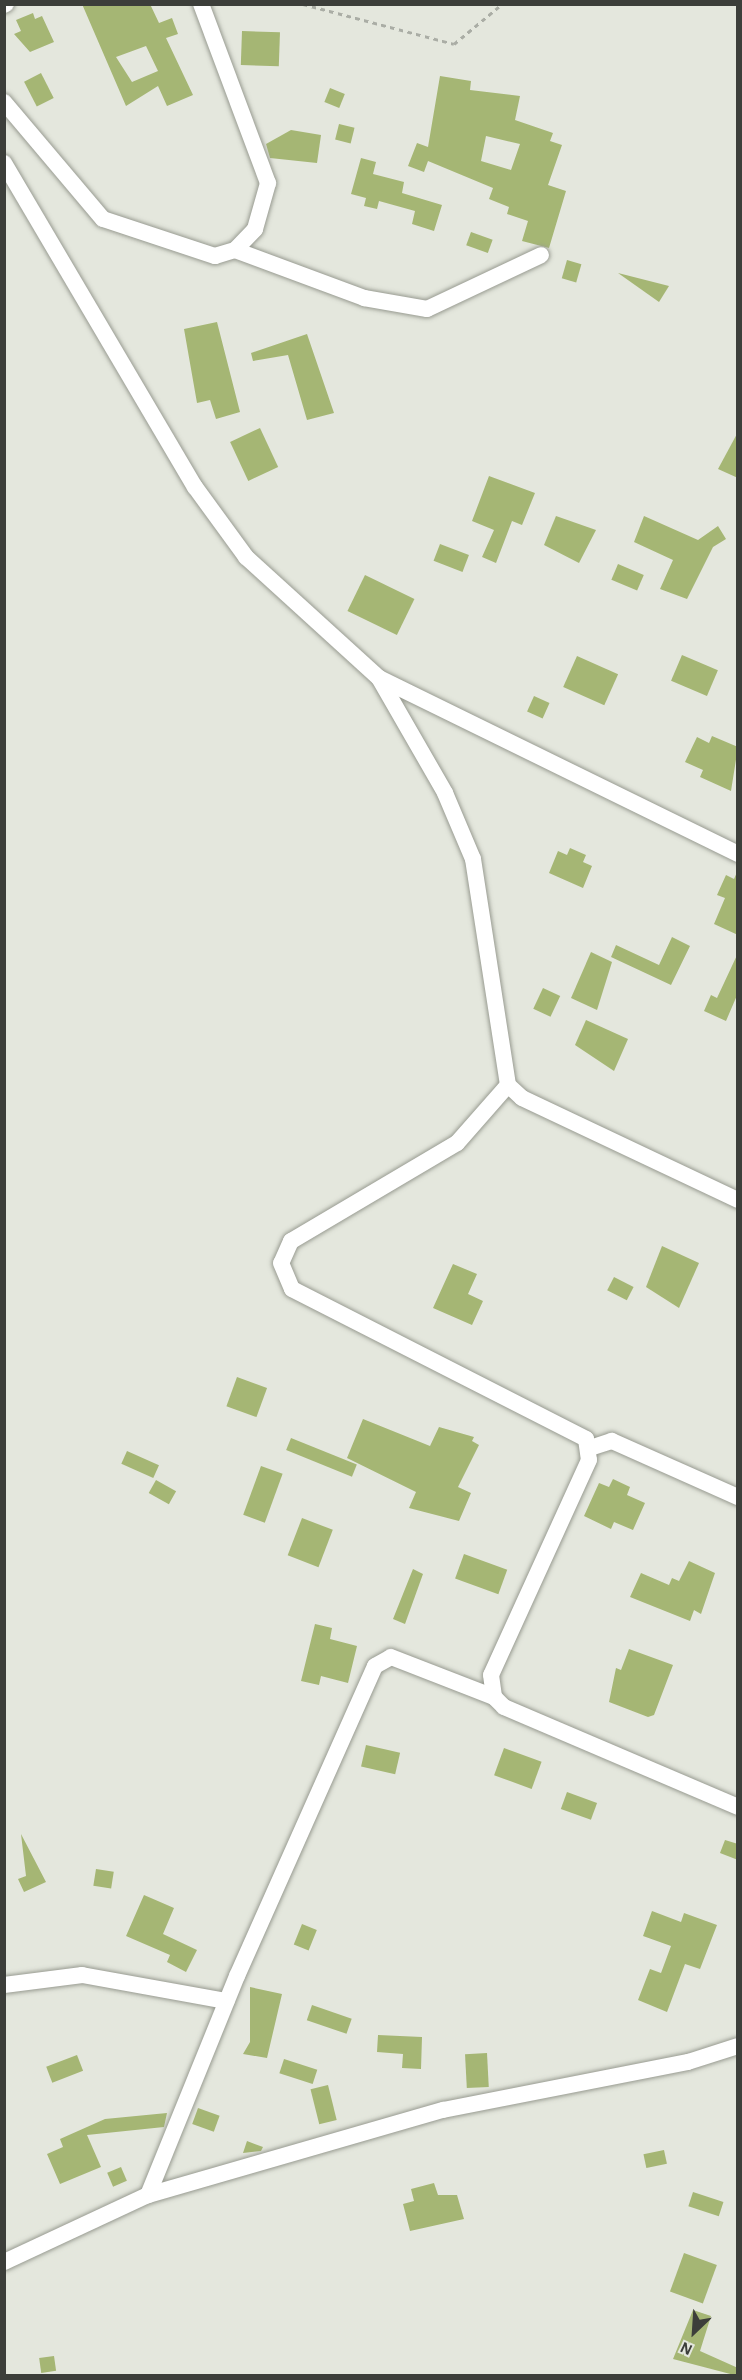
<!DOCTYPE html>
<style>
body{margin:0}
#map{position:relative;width:742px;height:2380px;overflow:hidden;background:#e4e7dd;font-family:"Alegreya Sans",sans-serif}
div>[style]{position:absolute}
.building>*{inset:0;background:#a5b674;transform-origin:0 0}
.path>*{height:3px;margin-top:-1.5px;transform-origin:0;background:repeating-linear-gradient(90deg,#aaada5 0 4.5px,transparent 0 9px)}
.roads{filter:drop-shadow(0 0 2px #989b91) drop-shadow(0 0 2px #989b91)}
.street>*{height:16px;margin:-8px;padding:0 8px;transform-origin:8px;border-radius:8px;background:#fff}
span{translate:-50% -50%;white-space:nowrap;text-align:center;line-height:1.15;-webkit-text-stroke:6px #e4e7dd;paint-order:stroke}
.frame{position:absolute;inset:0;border:6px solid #3c3e3a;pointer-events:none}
.north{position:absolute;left:664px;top:2302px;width:60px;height:60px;-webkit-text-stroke:4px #e4e7dd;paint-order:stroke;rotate:205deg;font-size:16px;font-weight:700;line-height:24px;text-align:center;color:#3c3e3a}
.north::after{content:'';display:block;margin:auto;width:21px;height:27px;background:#3c3e3a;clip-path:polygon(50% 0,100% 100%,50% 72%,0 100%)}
</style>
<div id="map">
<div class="building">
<i style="clip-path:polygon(evenodd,82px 4px,150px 4px,159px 23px,172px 18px,178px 34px,166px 38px,193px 95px,167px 106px,158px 86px,126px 106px,82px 4px,146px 46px,158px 71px,132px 82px,116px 57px,146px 46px)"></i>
<i style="clip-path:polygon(33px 13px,35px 19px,42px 16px,54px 42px,30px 52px,14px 34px,21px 31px,16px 20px)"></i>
<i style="left:242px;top:31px;width:38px;height:34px;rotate:2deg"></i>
<i style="left:41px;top:73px;width:28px;height:19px;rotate:63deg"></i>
<i style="clip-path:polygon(evenodd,440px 76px,471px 81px,470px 90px,520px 96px,515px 120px,553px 133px,550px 141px,562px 145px,548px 185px,566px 191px,549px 248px,522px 241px,528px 221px,507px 214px,509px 207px,489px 199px,493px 188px,428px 161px,424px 172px,408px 166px,417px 143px,428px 147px,440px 76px,486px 136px,520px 144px,511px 170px,481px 161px,486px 136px)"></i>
<i style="left:330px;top:88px;width:16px;height:15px;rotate:22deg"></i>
<i style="left:339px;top:124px;width:16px;height:16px;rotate:14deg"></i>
<i style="clip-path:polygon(291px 130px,321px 135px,317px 163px,270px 158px,266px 144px)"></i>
<i style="clip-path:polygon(361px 158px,376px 162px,373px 174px,404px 182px,402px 193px,442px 205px,434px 231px,412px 224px,415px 211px,379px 201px,377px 209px,364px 206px,366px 198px,351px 194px)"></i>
<i style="left:471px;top:232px;width:23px;height:14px;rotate:20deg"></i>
<i style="left:567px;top:260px;width:15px;height:19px;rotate:16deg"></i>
<i style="clip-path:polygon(618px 273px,669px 286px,659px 302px)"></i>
<i style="clip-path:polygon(217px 322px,240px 412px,216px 419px,210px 400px,197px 403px,184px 329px)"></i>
<i style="clip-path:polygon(307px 334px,334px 413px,307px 420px,288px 355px,253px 361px,251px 353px)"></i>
<i style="left:260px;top:428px;width:43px;height:33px;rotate:65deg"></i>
<i style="clip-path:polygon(738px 432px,738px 478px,718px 469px)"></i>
<i style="clip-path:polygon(489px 476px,535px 493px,522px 525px,512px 521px,496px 563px,482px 557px,494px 530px,472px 521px)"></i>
<i style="clip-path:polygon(556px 516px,596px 530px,579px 563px,544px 545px)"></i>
<i style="clip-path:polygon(644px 516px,698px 540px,718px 526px,726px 539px,713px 547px,687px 599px,660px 589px,673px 560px,634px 542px)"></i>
<i style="left:440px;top:544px;width:31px;height:18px;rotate:21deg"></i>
<i style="left:618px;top:564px;width:28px;height:17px;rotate:23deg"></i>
<i style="left:365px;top:575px;width:55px;height:40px;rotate:26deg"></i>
<i style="left:682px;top:655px;width:39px;height:28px;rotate:23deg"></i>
<i style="left:577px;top:656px;width:45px;height:34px;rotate:24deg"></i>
<i style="left:534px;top:696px;width:17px;height:17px;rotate:24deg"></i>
<i style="clip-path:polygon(712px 736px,738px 747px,731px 791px,700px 777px,703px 770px,685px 762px,697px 737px,709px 743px)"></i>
<i style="clip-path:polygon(570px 848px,586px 855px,583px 862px,592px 866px,583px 888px,549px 873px,558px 851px,567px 855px)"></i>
<i style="clip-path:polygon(738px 870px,738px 935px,714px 924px,725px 898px,717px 895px,726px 875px,734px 879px)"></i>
<i style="clip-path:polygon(672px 937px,690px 946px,671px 985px,611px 957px,616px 945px,659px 965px)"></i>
<i style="clip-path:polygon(591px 952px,612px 962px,597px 1010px,571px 998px)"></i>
<i style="clip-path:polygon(738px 953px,738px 993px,726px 1021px,704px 1011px,711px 995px,717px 998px)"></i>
<i style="left:543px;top:988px;width:19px;height:23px;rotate:25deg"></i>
<i style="clip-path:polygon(586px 1020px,628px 1039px,614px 1071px,575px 1045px)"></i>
<i style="clip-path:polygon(662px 1246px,699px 1263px,679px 1308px,646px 1287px)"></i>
<i style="clip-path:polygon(453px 1264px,477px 1274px,468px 1294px,483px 1301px,472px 1325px,433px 1308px)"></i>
<i style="left:614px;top:1277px;width:22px;height:15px;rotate:27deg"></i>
<i style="left:237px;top:1377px;width:32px;height:31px;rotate:20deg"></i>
<i style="clip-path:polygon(363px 1419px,430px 1446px,439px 1427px,474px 1437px,472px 1441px,479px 1445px,458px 1487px,471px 1493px,459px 1521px,409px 1508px,416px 1492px,347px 1458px)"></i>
<i style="left:291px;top:1438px;width:71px;height:13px;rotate:22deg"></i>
<i style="left:127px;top:1451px;width:35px;height:14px;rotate:24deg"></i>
<i style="left:261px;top:1466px;width:23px;height:52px;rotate:20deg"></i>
<i style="clip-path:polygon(613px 1479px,630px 1487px,627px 1495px,645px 1503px,633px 1530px,614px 1522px,611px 1529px,584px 1516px,599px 1483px,609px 1487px)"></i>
<i style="left:156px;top:1480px;width:23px;height:15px;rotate:29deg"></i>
<i style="left:302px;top:1518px;width:33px;height:40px;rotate:21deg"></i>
<i style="left:464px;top:1554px;width:46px;height:26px;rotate:20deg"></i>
<i style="clip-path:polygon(689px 1561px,715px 1573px,701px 1614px,694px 1610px,690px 1621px,630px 1597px,641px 1573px,669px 1585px,672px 1578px,679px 1581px)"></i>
<i style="clip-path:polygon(413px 1569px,423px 1574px,405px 1624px,393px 1619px)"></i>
<i style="clip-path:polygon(315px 1624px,332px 1628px,330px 1639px,357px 1646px,348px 1683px,321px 1676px,319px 1685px,301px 1681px)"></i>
<i style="clip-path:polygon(629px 1649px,673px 1665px,654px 1715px,648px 1717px,609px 1702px,616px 1668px,621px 1670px)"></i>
<i style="left:366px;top:1745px;width:35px;height:22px;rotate:13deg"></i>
<i style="left:504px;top:1748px;width:40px;height:29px;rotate:20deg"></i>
<i style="left:567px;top:1792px;width:32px;height:18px;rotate:20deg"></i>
<i style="clip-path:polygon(21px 1834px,46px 1882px,24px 1892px,18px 1879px,26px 1876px)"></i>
<i style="clip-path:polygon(725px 1840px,738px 1844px,738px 1860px,720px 1853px)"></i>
<i style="left:96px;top:1869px;width:18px;height:17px;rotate:9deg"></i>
<i style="clip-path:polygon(144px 1895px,174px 1908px,163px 1934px,197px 1950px,186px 1972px,167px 1962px,170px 1955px,126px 1936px)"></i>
<i style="clip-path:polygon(652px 1911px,681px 1922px,684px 1913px,717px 1925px,700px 1969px,685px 1964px,667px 2012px,638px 2000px,650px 1969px,661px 1973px,671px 1946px,643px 1936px)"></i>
<i style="left:302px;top:1924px;width:16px;height:22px;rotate:22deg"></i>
<i style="clip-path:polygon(250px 1987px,282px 1994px,267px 2058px,243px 2054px,250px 2042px)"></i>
<i style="left:312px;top:2005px;width:42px;height:16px;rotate:19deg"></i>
<i style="clip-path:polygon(378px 2035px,422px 2037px,421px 2069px,402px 2068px,403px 2054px,377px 2052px)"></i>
<i style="left:487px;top:2053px;width:34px;height:22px;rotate:87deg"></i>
<i style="left:77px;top:2055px;width:17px;height:33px;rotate:69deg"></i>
<i style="left:284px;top:2059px;width:35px;height:15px;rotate:18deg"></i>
<i style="left:328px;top:2085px;width:36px;height:18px;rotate:76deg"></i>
<i style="left:198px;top:2108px;width:23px;height:17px;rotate:20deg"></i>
<i style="clip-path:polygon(167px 2113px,164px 2127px,87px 2135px,101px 2167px,60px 2184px,47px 2154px,63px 2147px,60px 2139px,105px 2119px)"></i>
<i style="clip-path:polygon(247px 2141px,263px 2147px,261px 2151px,243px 2153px)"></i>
<i style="left:664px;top:2150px;width:14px;height:21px;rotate:78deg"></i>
<i style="left:121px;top:2167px;width:15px;height:15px;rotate:67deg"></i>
<i style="clip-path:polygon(434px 2183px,438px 2195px,457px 2195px,464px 2219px,410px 2231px,403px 2204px,414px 2201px,411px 2189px)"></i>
<i style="left:693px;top:2192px;width:32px;height:15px;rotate:18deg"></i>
<i style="left:684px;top:2253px;width:35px;height:41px;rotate:20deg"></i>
<i style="clip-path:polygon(693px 2310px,711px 2316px,700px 2351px,738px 2368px,738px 2376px,673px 2359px)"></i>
<i style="left:54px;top:2356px;width:15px;height:15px;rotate:82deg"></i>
</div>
<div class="path">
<i style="left:303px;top:4px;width:156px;rotate:14.8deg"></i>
<i style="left:454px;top:44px;width:62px;rotate:-39.8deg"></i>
</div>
<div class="roads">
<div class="street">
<i style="left:4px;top:5px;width:2px;rotate:-27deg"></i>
<i style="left:4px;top:102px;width:153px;rotate:49.8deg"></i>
<i style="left:103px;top:219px;width:118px;rotate:18.3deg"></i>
<i style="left:215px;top:256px;width:21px;rotate:-17deg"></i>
<i style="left:235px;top:250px;width:29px;rotate:-46deg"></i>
<i style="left:255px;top:229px;width:48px;rotate:-74.2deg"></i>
<i style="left:268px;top:183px;width:191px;rotate:-110.5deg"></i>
<i style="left:4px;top:163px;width:376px;rotate:59.5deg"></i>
<i style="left:195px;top:487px;width:87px;rotate:53.9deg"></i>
<i style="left:246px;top:557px;width:180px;rotate:42.3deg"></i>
<i style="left:379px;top:678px;width:400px;rotate:26.1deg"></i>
<i style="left:235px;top:250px;width:138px;rotate:20.4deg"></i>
<i style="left:364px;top:298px;width:64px;rotate:9.9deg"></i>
<i style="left:427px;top:309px;width:126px;rotate:-25.3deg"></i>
<i style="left:379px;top:678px;width:133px;rotate:60.1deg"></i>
<i style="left:445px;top:793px;width:72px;rotate:67deg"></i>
<i style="left:473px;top:859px;width:229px;rotate:81.2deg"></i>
<i style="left:508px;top:1085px;width:19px;rotate:43deg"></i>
<i style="left:522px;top:1098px;width:239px;rotate:25.3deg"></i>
<i style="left:508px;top:1085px;width:77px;rotate:131.3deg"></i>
<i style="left:457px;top:1143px;width:193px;rotate:149.4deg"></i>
<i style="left:291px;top:1241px;width:24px;rotate:114deg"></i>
<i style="left:281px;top:1263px;width:28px;rotate:67deg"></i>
<i style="left:292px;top:1289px;width:330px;rotate:27deg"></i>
<i style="left:586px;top:1439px;width:21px;rotate:82deg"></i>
<i style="left:589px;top:1460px;width:236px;rotate:114.5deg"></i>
<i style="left:491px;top:1675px;width:22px;rotate:82deg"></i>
<i style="left:494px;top:1697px;width:14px;rotate:45deg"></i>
<i style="left:504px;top:1707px;width:254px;rotate:23.1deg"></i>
<i style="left:590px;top:1448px;width:23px;rotate:-18deg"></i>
<i style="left:612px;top:1441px;width:138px;rotate:24deg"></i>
<i style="left:4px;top:1985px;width:79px;rotate:-7.3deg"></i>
<i style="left:82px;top:1975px;width:147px;rotate:10.2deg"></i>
<i style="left:148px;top:2195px;width:236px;rotate:-67.9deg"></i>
<i style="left:237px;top:1976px;width:339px;rotate:-66deg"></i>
<i style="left:375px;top:1666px;width:18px;rotate:-29deg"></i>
<i style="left:391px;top:1657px;width:110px;rotate:21.2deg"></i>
<i style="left:4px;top:2262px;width:159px;rotate:-25deg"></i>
<i style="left:148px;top:2195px;width:307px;rotate:-16.1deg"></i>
<i style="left:443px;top:2110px;width:250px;rotate:-11.1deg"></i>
<i style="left:688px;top:2062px;width:52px;rotate:-17.7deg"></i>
</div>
</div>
<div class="frame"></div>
<div class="north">N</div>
</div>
